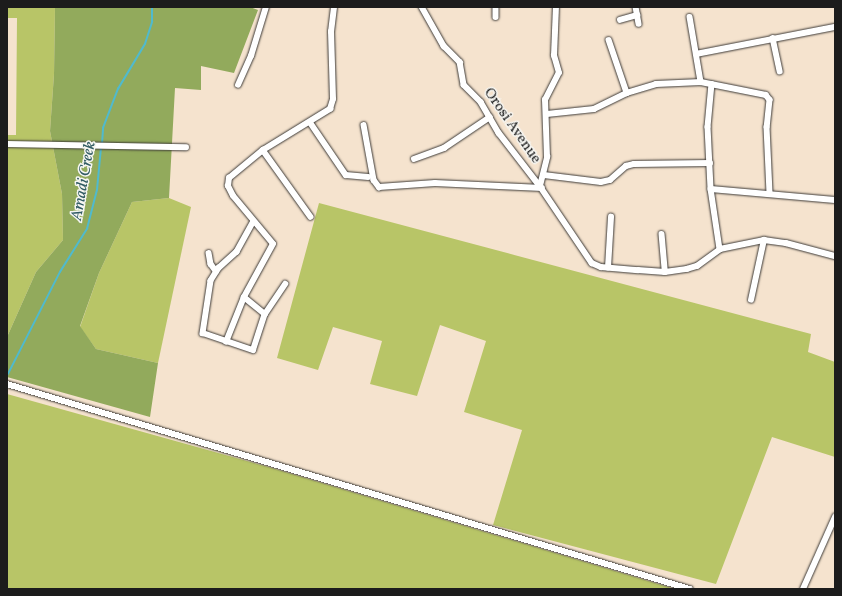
<!DOCTYPE html>
<style>
body{margin:0}
#map{position:relative;width:842px;height:596px;overflow:hidden;background:#f5e3ce;font-family:Vollkorn,serif}
div>[style]{position:absolute}
.green>*{inset:0;background:#b8c567}
.forest>*{inset:0;background:#92aa5c}
.stream>*{height:1.5px;margin:-0.75px;padding:0 0.75px;transform-origin:0.75px;border-radius:0.75px;background:#50bacd}
.roads{filter:drop-shadow(0 0 1px #3d3a37) drop-shadow(0 0 1px #3d3a37)}
.street>*{height:5.5px;margin:-2.75px;padding:0 2.75px;transform-origin:2.75px;border-radius:2.75px;background:#fff}
span{translate:-50% -50%;white-space:nowrap;text-align:center;line-height:1.15;-webkit-text-stroke:3px #f6f6f2;paint-order:stroke}
.street-label{font-size:15px;color:#1c1c1c}
.water-label{font-size:16px;color:#315b63;font-style:italic}
.frame{position:absolute;inset:0;border:8px solid #1c1c1c;pointer-events:none}
</style>
<div id="map">
<div class="green">
<i style="clip-path:polygon(7px 7px,55px 7px,54px 74px,50px 131px,62px 194px,63px 240px,36px 272px,7px 337px,7px 135px,16px 135px,17px 18px,7px 18px)"></i>
<i style="clip-path:polygon(169px 198px,191px 207px,158px 363px,96px 349px,80px 327px,99px 273px,132px 202px)"></i>
<i style="clip-path:polygon(319px 203px,811px 334px,808px 352px,835px 362px,835px 457px,772px 437px,716px 584px,493px 525px,522px 430px,464px 412px,486px 341px,440px 325px,417px 396px,370px 384px,382px 341px,333px 327px,318px 370px,277px 358px)"></i>
<i style="clip-path:polygon(7px 394px,272px 468px,675px 589px,7px 589px)"></i>
</div>
<div class="forest">
<i style="clip-path:polygon(55px 7px,250px 7px,258px 10px,234px 73px,201px 66px,201px 90px,175px 88px,169px 198px,132px 202px,99px 273px,80px 326px,96px 349px,158px 363px,150px 417px,7px 377px,7px 337px,36px 272px,63px 240px,62px 194px,50px 131px,54px 74px)"></i>
</div>
<div class="stream">
<i style="left:102px;top:144px;width:16px;rotate:-86deg"></i>
<i style="left:103px;top:128px;width:42px;rotate:-69deg"></i>
<i style="left:118px;top:89px;width:52px;rotate:-59deg"></i>
<i style="left:145px;top:44px;width:23px;rotate:-72deg"></i>
<i style="left:152px;top:22px;width:15px;rotate:-90deg"></i>
<i style="left:8px;top:374px;width:114px;rotate:-63deg"></i>
<i style="left:60px;top:272px;width:51px;rotate:-57.9deg"></i>
<i style="left:87px;top:229px;width:40px;rotate:-75.6deg"></i>
<i style="left:97px;top:190px;width:42px;rotate:-84.6deg"></i>
</div>
<div class="roads">
<div class="street">
<i style="left:422px;top:7px;width:45px;rotate:60.6deg"></i>
<i style="left:444px;top:46px;width:23px;rotate:45deg"></i>
<i style="left:460px;top:62px;width:23px;rotate:80deg"></i>
<i style="left:464px;top:85px;width:24px;rotate:45deg"></i>
<i style="left:481px;top:102px;width:36px;rotate:60deg"></i>
<i style="left:499px;top:133px;width:67px;rotate:52.3deg"></i>
<i style="left:540px;top:186px;width:93px;rotate:56deg"></i>
<i style="left:592px;top:263px;width:10px;rotate:24deg"></i>
<i style="left:601px;top:267px;width:37px;rotate:5deg"></i>
<i style="left:638px;top:270px;width:27px;rotate:4deg"></i>
<i style="left:665px;top:272px;width:22px;rotate:-8deg"></i>
<i style="left:687px;top:269px;width:10px;rotate:-17deg"></i>
<i style="left:697px;top:266px;width:29px;rotate:-36deg"></i>
<i style="left:720px;top:249px;width:45px;rotate:-11.6deg"></i>
<i style="left:764px;top:240px;width:22px;rotate:8deg"></i>
<i style="left:786px;top:243px;width:51px;rotate:14.9deg"></i>
<i style="left:496px;top:7px;width:10px;rotate:90deg"></i>
<i style="left:636px;top:7px;width:17px;rotate:80deg"></i>
<i style="left:690px;top:17px;width:66px;rotate:80.4deg"></i>
<i style="left:620px;top:20px;width:18px;rotate:-16deg"></i>
<i style="left:773px;top:38px;width:34px;rotate:78deg"></i>
<i style="left:609px;top:40px;width:56px;rotate:71.2deg"></i>
<i style="left:696px;top:54px;width:142px;rotate:-11deg"></i>
<i style="left:712px;top:84px;width:43px;rotate:95.3deg"></i>
<i style="left:708px;top:127px;width:62px;rotate:87.2deg"></i>
<i style="left:711px;top:189px;width:61px;rotate:81.5deg"></i>
<i style="left:238px;top:85px;width:32px;rotate:-66deg"></i>
<i style="left:251px;top:56px;width:51px;rotate:-73deg"></i>
<i style="left:547px;top:114px;width:47px;rotate:-6.1deg"></i>
<i style="left:594px;top:109px;width:37px;rotate:-26deg"></i>
<i style="left:627px;top:93px;width:30px;rotate:-17deg"></i>
<i style="left:656px;top:84px;width:45px;rotate:-2.5deg"></i>
<i style="left:701px;top:82px;width:66px;rotate:11.3deg"></i>
<i style="left:766px;top:95px;width:6px;rotate:51deg"></i>
<i style="left:770px;top:100px;width:27px;rotate:96deg"></i>
<i style="left:767px;top:127px;width:67px;rotate:87.4deg"></i>
<i style="left:310px;top:122px;width:64px;rotate:55.8deg"></i>
<i style="left:346px;top:175px;width:22px;rotate:5deg"></i>
<i style="left:364px;top:125px;width:56px;rotate:79.7deg"></i>
<i style="left:374px;top:180px;width:9px;rotate:54deg"></i>
<i style="left:379px;top:187px;width:56px;rotate:-4.1deg"></i>
<i style="left:435px;top:183px;width:107px;rotate:2.7deg"></i>
<i style="left:7px;top:144px;width:179px;rotate:1deg"></i>
<i style="left:263px;top:150px;width:82px;rotate:54.4deg"></i>
<i style="left:414px;top:159px;width:32px;rotate:-20deg"></i>
<i style="left:444px;top:148px;width:55px;rotate:-34deg"></i>
<i style="left:544px;top:175px;width:57px;rotate:7deg"></i>
<i style="left:601px;top:182px;width:9px;rotate:-13deg"></i>
<i style="left:610px;top:180px;width:21px;rotate:-41deg"></i>
<i style="left:626px;top:166px;width:8px;rotate:-14deg"></i>
<i style="left:634px;top:164px;width:76px;rotate:-0.8deg"></i>
<i style="left:540px;top:186px;width:30px;rotate:-76deg"></i>
<i style="left:547px;top:157px;width:57px;rotate:-92deg"></i>
<i style="left:545px;top:100px;width:30px;rotate:-63deg"></i>
<i style="left:559px;top:73px;width:18px;rotate:-106deg"></i>
<i style="left:554px;top:56px;width:49px;rotate:-87.7deg"></i>
<i style="left:711px;top:189px;width:124px;rotate:5.1deg"></i>
<i style="left:253px;top:223px;width:33px;rotate:119deg"></i>
<i style="left:237px;top:252px;width:24px;rotate:138deg"></i>
<i style="left:219px;top:268px;width:15px;rotate:122deg"></i>
<i style="left:211px;top:281px;width:53px;rotate:98.7deg"></i>
<i style="left:203px;top:333px;width:53px;rotate:18.8deg"></i>
<i style="left:253px;top:350px;width:38px;rotate:-72deg"></i>
<i style="left:265px;top:314px;width:36px;rotate:-56deg"></i>
<i style="left:662px;top:234px;width:38px;rotate:85deg"></i>
<i style="left:209px;top:253px;width:11px;rotate:80deg"></i>
<i style="left:211px;top:264px;width:9px;rotate:54deg"></i>
<i style="left:608px;top:268px;width:51px;rotate:-86.6deg"></i>
<i style="left:244px;top:297px;width:27px;rotate:39deg"></i>
<i style="left:751px;top:300px;width:61px;rotate:-77.8deg"></i>
<i style="left:226px;top:342px;width:48px;rotate:-68.2deg"></i>
<i style="left:244px;top:297px;width:60px;rotate:-61.3deg"></i>
<i style="left:273px;top:244px;width:62px;rotate:-129.8deg"></i>
<i style="left:233px;top:196px;width:11px;rotate:-117deg"></i>
<i style="left:228px;top:186px;width:8px;rotate:-83deg"></i>
<i style="left:229px;top:178px;width:44px;rotate:-39.5deg"></i>
<i style="left:263px;top:150px;width:79px;rotate:-31.5deg"></i>
<i style="left:330px;top:109px;width:10px;rotate:-73deg"></i>
<i style="left:333px;top:99px;width:67px;rotate:-91.7deg"></i>
<i style="left:331px;top:32px;width:25px;rotate:-83deg"></i>
<i style="left:7px;top:384px;width:713px;rotate:16.71deg"></i>
<i style="left:803px;top:589px;width:79px;rotate:-66deg"></i>
</div>
</div>
<div class="street-label">
<span style="left:512px;top:126px;rotate:55deg">Orosi Avenue</span>
</div>
<div class="water-label">
<span style="left:84px;top:181px;rotate:-80deg">Amadi Creek</span>
</div>
<div class="frame"></div>
</div>
